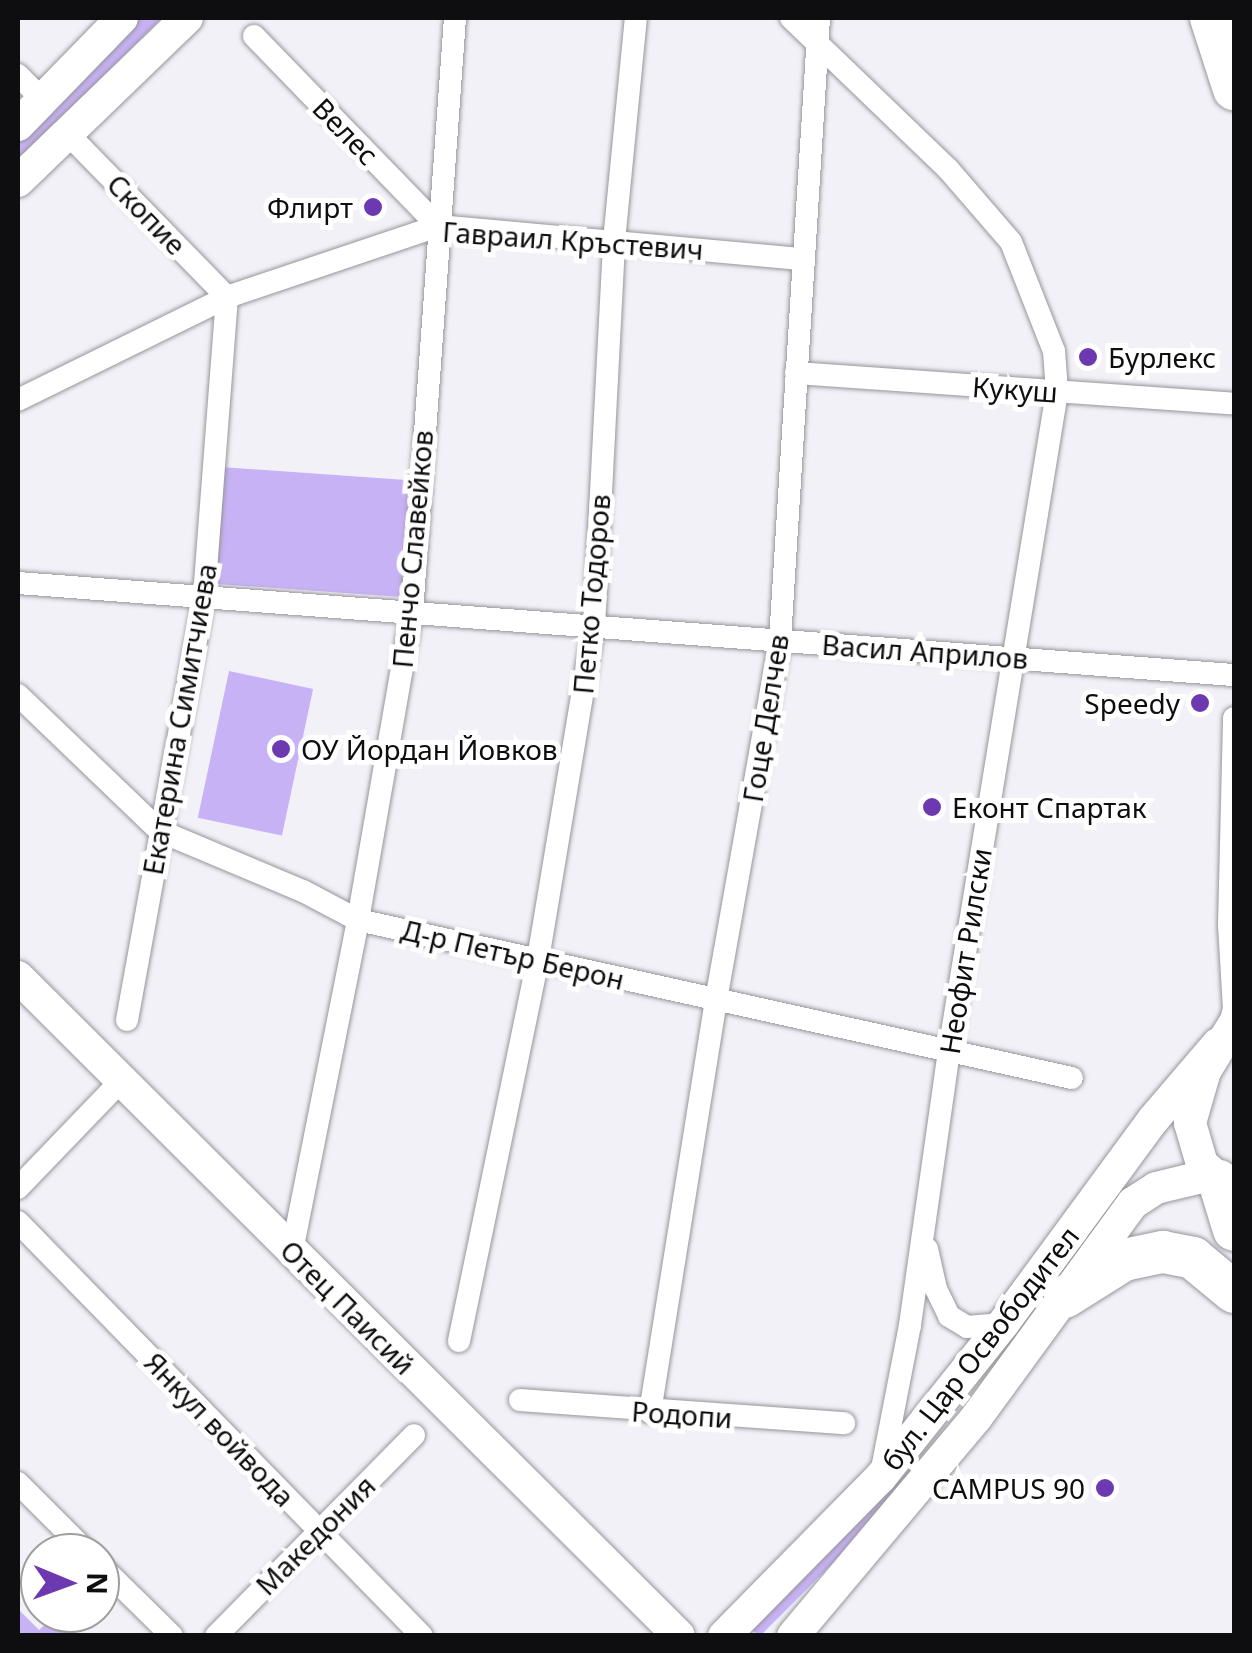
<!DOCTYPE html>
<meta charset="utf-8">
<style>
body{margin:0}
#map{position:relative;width:1252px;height:1653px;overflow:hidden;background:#f3f1f8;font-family:"Noto Sans",sans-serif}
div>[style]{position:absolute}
.green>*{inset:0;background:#c7b2f5;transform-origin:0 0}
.roads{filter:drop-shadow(0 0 2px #97959b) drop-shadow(0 0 2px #97959b)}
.street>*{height:22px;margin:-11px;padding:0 11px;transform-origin:11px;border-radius:11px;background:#fff}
.secondary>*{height:32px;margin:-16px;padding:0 16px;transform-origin:16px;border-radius:16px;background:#fff}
.highway>*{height:42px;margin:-21px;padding:0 21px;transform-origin:21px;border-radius:21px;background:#fff}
.dots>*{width:28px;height:28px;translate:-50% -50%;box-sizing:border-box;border:5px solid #fff;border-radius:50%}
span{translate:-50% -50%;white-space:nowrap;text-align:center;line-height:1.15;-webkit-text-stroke:10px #fff;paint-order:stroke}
.street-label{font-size:28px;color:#0e0d0f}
.poi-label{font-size:28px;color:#0e0d0f}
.right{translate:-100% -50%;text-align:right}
.left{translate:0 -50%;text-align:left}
.frame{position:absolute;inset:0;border:20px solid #0e0d0f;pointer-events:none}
.north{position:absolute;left:20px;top:1533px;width:100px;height:100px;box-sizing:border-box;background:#fff;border:2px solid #9f9e9f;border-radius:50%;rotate:91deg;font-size:28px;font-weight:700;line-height:40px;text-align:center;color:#0e0d0f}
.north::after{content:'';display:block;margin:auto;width:35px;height:45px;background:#6c39b0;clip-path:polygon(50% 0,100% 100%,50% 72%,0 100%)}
</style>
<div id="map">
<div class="green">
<i style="clip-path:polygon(121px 18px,162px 18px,18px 161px,18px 122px)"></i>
<i style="left:221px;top:467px;width:189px;height:117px;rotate:4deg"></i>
<i style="left:229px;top:671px;width:86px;height:150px;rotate:12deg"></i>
<i style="clip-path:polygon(945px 1434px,897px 1499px,761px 1635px,752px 1631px)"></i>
<i style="clip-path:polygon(18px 1609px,39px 1630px,57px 1613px,79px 1635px,18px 1635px)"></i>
</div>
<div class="roads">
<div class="street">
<i style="left:791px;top:18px;width:218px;rotate:43.9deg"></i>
<i style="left:948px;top:169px;width:96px;rotate:49.2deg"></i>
<i style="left:1011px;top:242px;width:117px;rotate:68.5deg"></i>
<i style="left:1054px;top:351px;width:41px;rotate:85.8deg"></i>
<i style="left:1057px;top:392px;width:668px;rotate:99.31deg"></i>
<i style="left:949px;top:1051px;width:277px;rotate:98.1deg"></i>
<i style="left:910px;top:1325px;width:152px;rotate:101deg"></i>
<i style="left:254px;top:36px;width:264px;rotate:45.9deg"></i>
<i style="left:18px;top:75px;width:35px;rotate:45deg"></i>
<i style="left:66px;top:132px;width:231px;rotate:45.7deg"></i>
<i style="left:796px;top:373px;width:439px;rotate:4deg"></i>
<i style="left:18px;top:400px;width:233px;rotate:-26.2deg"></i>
<i style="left:227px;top:297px;width:223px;rotate:-18.6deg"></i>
<i style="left:438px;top:226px;width:367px;rotate:5.2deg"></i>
<i style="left:18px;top:583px;width:1219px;rotate:4.33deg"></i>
<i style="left:18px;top:695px;width:197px;rotate:43.8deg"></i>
<i style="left:160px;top:831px;width:155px;rotate:22.8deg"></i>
<i style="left:303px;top:891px;width:62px;rotate:27.8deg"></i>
<i style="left:358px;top:920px;width:731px;rotate:12.48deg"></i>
<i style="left:127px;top:1020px;width:431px;rotate:-79.7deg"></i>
<i style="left:204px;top:596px;width:300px;rotate:-85.6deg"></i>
<i style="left:1228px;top:1030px;width:22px;rotate:-74deg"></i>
<i style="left:1234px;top:1009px;width:84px;rotate:-93.4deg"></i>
<i style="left:1229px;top:925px;width:207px;rotate:-88.6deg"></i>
<i style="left:18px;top:1188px;width:150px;rotate:-46.1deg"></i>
<i style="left:18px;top:1222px;width:578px;rotate:45.7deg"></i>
<i style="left:927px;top:1249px;width:41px;rotate:77.3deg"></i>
<i style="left:936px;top:1289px;width:30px;rotate:64deg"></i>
<i style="left:949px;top:1316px;width:21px;rotate:31deg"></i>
<i style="left:967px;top:1327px;width:36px;rotate:-5deg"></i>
<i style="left:292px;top:1251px;width:338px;rotate:-78.7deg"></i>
<i style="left:358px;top:920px;width:313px;rotate:-80.1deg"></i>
<i style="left:412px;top:612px;width:596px;rotate:-85.86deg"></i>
<i style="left:459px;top:1341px;width:390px;rotate:-78.3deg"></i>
<i style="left:538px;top:959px;width:338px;rotate:-80.5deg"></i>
<i style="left:594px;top:626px;width:386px;rotate:-87deg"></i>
<i style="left:614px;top:241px;width:224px;rotate:-84.4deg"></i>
<i style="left:520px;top:1400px;width:325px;rotate:4.1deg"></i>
<i style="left:650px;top:1412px;width:417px;rotate:-80.9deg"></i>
<i style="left:716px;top:1000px;width:366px;rotate:-79.9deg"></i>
<i style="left:780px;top:640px;width:623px;rotate:-86.41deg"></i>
<i style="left:18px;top:1483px;width:99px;rotate:45deg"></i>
<i style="left:100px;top:1565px;width:101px;rotate:44.6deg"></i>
<i style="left:216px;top:1636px;width:282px;rotate:-45.4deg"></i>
</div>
<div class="secondary">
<i style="left:18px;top:125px;width:149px;rotate:-45.8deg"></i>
<i style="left:18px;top:181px;width:235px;rotate:-44deg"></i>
<i style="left:18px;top:977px;width:933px;rotate:44.91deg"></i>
<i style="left:1225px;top:1184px;width:30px;rotate:-139deg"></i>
<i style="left:1202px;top:1164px;width:43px;rotate:-106.3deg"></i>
<i style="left:1190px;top:1123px;width:54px;rotate:-73.9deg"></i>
<i style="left:1205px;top:1071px;width:55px;rotate:-58.3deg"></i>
<i style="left:724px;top:1636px;width:222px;rotate:-45.4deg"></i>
<i style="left:880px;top:1478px;width:197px;rotate:-51.4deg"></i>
<i style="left:1003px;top:1324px;width:253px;rotate:-53.7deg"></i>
<i style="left:1153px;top:1120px;width:100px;rotate:-49.5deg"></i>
<i style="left:793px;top:1636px;width:285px;rotate:-50deg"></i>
<i style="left:976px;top:1418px;width:266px;rotate:-53.9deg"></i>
<i style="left:1133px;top:1203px;width:27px;rotate:-33deg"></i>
<i style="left:1156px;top:1188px;width:56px;rotate:-13.5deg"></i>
</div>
<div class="highway">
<i style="left:1211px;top:18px;width:75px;rotate:72.1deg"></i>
<i style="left:1219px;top:1181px;width:51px;rotate:73deg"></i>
<i style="left:1065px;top:1297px;width:70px;rotate:-32.1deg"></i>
<i style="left:1124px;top:1260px;width:40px;rotate:-12deg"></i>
<i style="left:1163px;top:1252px;width:31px;rotate:11deg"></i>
<i style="left:1193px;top:1258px;width:53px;rotate:39.7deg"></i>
</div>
</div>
<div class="dots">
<i style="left:373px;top:207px;background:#6c39b0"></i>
<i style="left:1088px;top:357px;background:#6c39b0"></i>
<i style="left:1200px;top:703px;background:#6c39b0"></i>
<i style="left:281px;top:749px;background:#6c39b0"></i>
<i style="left:932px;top:807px;background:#6c39b0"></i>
<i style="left:1105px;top:1488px;background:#6c39b0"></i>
</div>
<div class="street-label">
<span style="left:346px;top:131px;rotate:46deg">Велес</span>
<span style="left:147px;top:214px;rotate:46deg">Скопие</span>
<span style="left:573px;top:240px;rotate:4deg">Гавраил Кръстевич</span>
<span style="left:1015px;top:389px;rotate:4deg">Кукуш</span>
<span style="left:412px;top:549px;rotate:-85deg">Пенчо Славейков</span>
<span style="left:591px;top:594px;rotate:-85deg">Петко Тодоров</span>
<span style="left:925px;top:651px;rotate:4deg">Васил Априлов</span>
<span style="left:765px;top:718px;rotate:-81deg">Гоце Делчев</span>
<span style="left:179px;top:719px;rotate:-80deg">Екатерина Симитчиева</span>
<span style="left:965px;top:951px;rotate:-81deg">Неофит Рилски</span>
<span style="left:513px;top:954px;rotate:13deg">Д-р Петър Берон</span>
<span style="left:348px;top:1307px;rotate:45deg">Отец Паисий</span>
<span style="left:980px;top:1348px;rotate:-52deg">бул. Цар Освободител</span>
<span style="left:682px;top:1414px;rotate:4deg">Родопи</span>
<span style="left:220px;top:1429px;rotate:46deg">Янкул войвода</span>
<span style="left:315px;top:1535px;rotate:-45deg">Македония</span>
</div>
<div class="poi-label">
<span class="right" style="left:353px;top:207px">Флирт</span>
<span class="left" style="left:1108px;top:357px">Бурлекс</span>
<span class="right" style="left:1180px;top:703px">Speedy</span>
<span class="left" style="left:301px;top:749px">ОУ Йордан Йовков</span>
<span class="left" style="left:952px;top:807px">Еконт Спартак</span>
<span class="right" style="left:1085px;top:1488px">CAMPUS 90</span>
</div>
<div class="frame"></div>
<div class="north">N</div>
</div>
